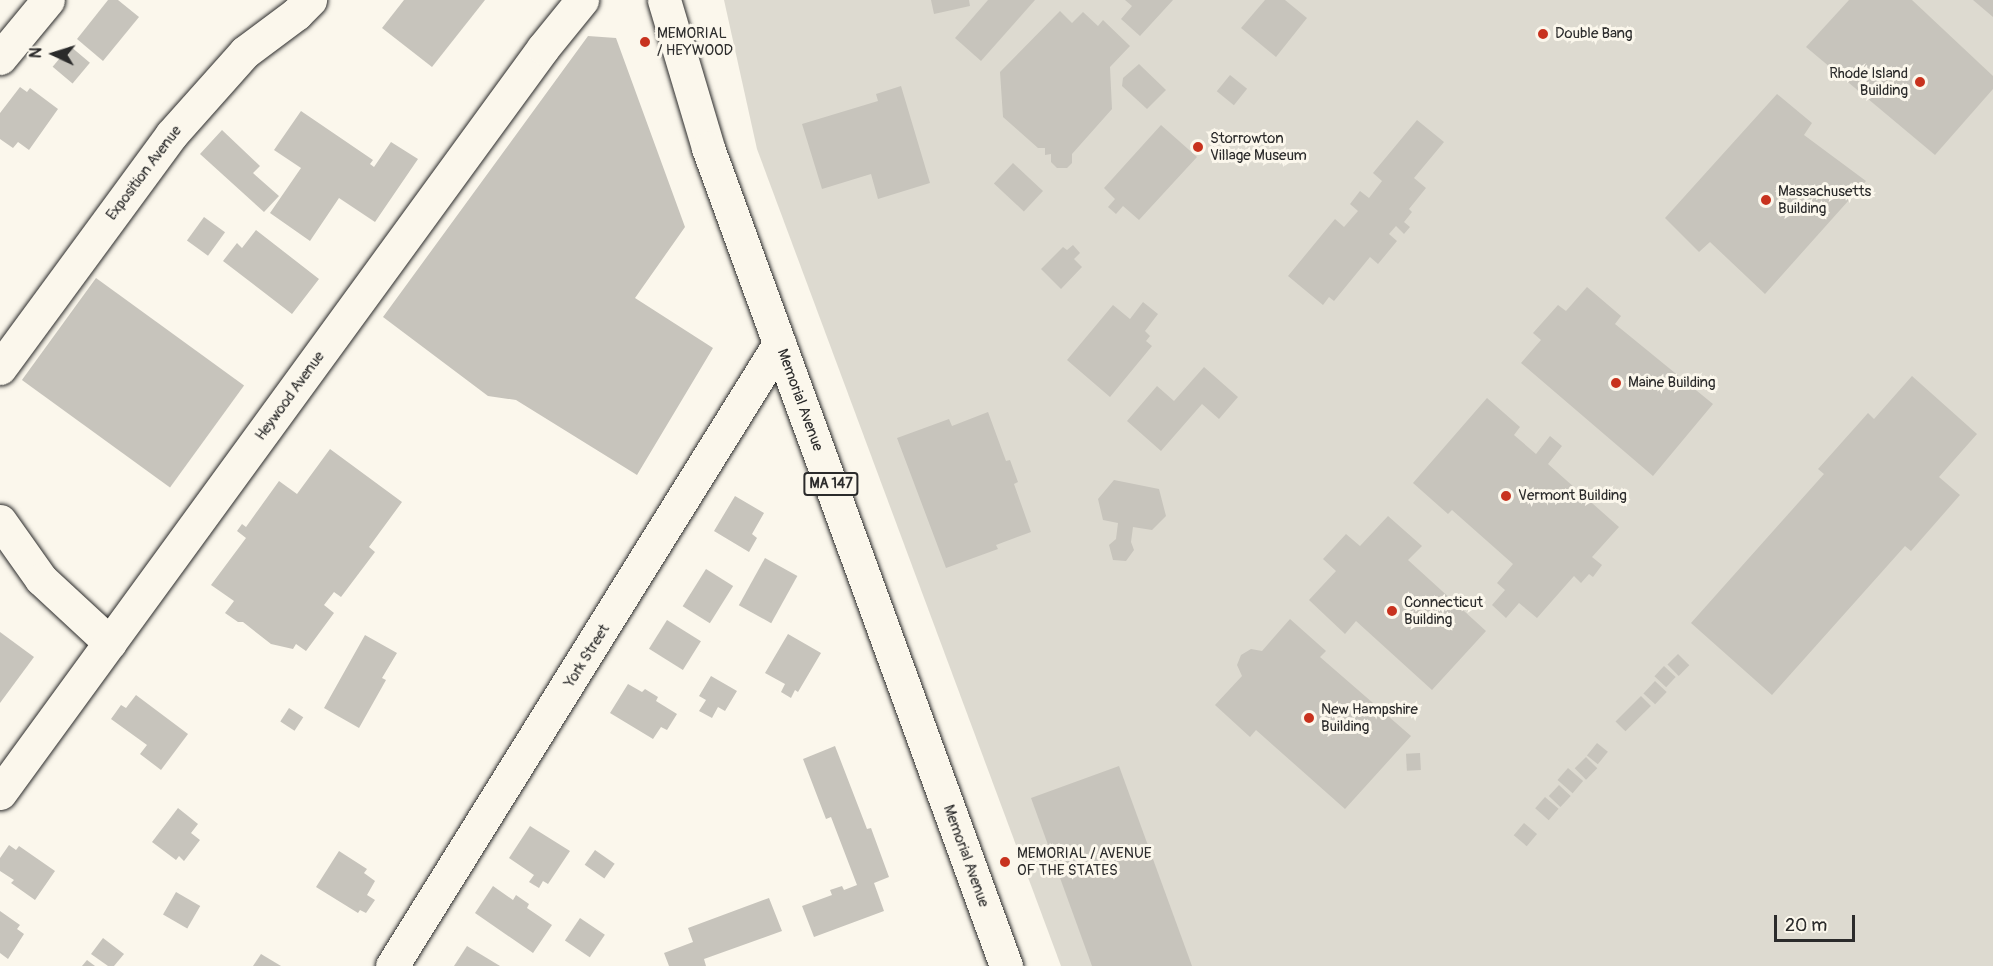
<!DOCTYPE html>
<style>
body{margin:0}
#map{position:relative;width:1993px;height:966px;overflow:hidden;background:#fbf7ec;font-family:Pangolin,sans-serif}
div>[style]{position:absolute}
.green>*{inset:0;background:#dddad0}
.building>*{inset:0;background:#c7c4bc;transform-origin:0 0}
.roads{filter:drop-shadow(0 0 2px #2b2b2b) drop-shadow(0 0 2px #2b2b2b)}
.minor>*{height:33px;margin:-16.5px;padding:0 16.5px;transform-origin:16.5px;border-radius:16.5px;background:#fbf7ec}
.major>*{height:33px;margin:-16.5px;padding:0 16.5px;transform-origin:16.5px;border-radius:16.5px;background:#fbf7ec}
.dots>*{width:16px;height:16px;translate:-50% -50%;box-sizing:border-box;border:3px solid #fbf7ec;border-radius:50%}
span{translate:-50% -50%;white-space:nowrap;text-align:center;line-height:1.15;-webkit-text-stroke:6px #fbf7ec;paint-order:stroke}
.shield-label span{padding:2px 4px;background:#fbf7ec;border:2px solid;border-radius:4px;-webkit-text-stroke-width:0}
.shield-label{font-size:14px;color:#2b2b2b;font-weight:700}
.poi-label{font-size:15px;color:#2b2b2b}
.left{translate:0 -50%;text-align:left}
.right{translate:-100% -50%;text-align:right}
.street-label{font-size:15px;color:#2b2b2b}
.north{position:absolute;left:24px;top:24px;width:60px;height:60px;-webkit-text-stroke:4px #fbf7ec;paint-order:stroke;rotate:274deg;font-size:16px;font-weight:700;line-height:24px;text-align:center;color:#2b2b2b}
.north::after{content:'';display:block;margin:auto;width:21px;height:27px;background:#2b2b2b;clip-path:polygon(50% 0,100% 100%,50% 72%,0 100%)}
.scale{position:absolute;left:1774px;top:915px;width:81px;height:27px;box-sizing:border-box;border:3px solid #2b2b2b;border-top:0;padding-left:8px;font-size:18px;line-height:21px;white-space:nowrap;color:#2b2b2b;-webkit-text-stroke:4px #fbf7ec;paint-order:stroke}
</style>
<div id="map">
<div class="green">
<i style="clip-path:polygon(724px 0,1993px 0,1993px 966px,1061px 966px,757px 149px)"></i>
</div>
<div class="building">
<i style="clip-path:polygon(108px 0,118px 0,139px 17px,103px 61px,77px 39px)"></i>
<i style="clip-path:polygon(404px 0,485px 0,432px 67px,382px 28px)"></i>
<i style="clip-path:polygon(931px 0,969px 0,970px 6px,934px 14px)"></i>
<i style="clip-path:polygon(988px 0,1035px 0,981px 61px,955px 38px)"></i>
<i style="clip-path:polygon(1125px 0,1173px 0,1140px 36px,1121px 19px,1132px 6px)"></i>
<i style="clip-path:polygon(1265px 0,1285px 0,1307px 18px,1276px 57px,1241px 28px)"></i>
<i style="clip-path:polygon(1849px 0,1912px 0,1993px 76px,1993px 89px,1935px 155px,1806px 47px)"></i>
<i style="clip-path:polygon(1973px 0,1993px 0,1993px 17px)"></i>
<i style="clip-path:polygon(1060px 11px,1072px 23px,1083px 12px,1098px 26px,1103px 20px,1130px 46px,1110px 67px,1112px 109px,1072px 154px,1072px 163px,1067px 168px,1057px 168px,1051px 162px,1051px 154px,1045px 155px,1045px 148px,1038px 148px,1003px 117px,1000px 72px)"></i>
<i style="clip-path:polygon(588px 36px,616px 38px,685px 227px,635px 298px,713px 348px,637px 475px,516px 400px,488px 396px,383px 317px)"></i>
<i style="left:70px;top:46px;width:26px;height:27px;rotate:40deg"></i>
<i style="clip-path:polygon(1139px 64px,1166px 90px,1147px 109px,1122px 86px,1123px 78px)"></i>
<i style="left:1230px;top:75px;width:22px;height:21px;rotate:39deg"></i>
<i style="clip-path:polygon(901px 86px,930px 183px,878px 199px,871px 174px,822px 189px,802px 124px,878px 101px,876px 94px)"></i>
<i style="clip-path:polygon(20px 87px,27px 92px,30px 88px,58px 109px,29px 150px,18px 142px,13px 148px,0 139px,0 113px)"></i>
<i style="clip-path:polygon(1777px 94px,1812px 123px,1804px 135px,1866px 181px,1765px 294px,1710px 242px,1699px 252px,1665px 218px)"></i>
<i style="clip-path:polygon(301px 111px,373px 160px,370px 164px,374px 167px,391px 142px,418px 159px,375px 222px,339px 198px,310px 241px,270px 213px,301px 168px,274px 150px)"></i>
<i style="clip-path:polygon(1417px 120px,1444px 142px,1414px 178px,1426px 188px,1409px 209px,1412px 212px,1404px 222px,1410px 227px,1404px 234px,1396px 226px,1389px 234px,1397px 241px,1378px 264px,1370px 257px,1334px 301px,1329px 297px,1323px 305px,1288px 276px,1335px 219px,1344px 227px,1358px 211px,1350px 204px,1360px 191px,1369px 198px,1382px 181px,1373px 173px)"></i>
<i style="clip-path:polygon(1161px 125px,1197px 157px,1139px 220px,1123px 206px,1116px 214px,1108px 207px,1115px 199px,1104px 188px)"></i>
<i style="clip-path:polygon(222px 130px,260px 166px,253px 173px,279px 196px,264px 212px,200px 154px)"></i>
<i style="left:1013px;top:163px;width:41px;height:28px;rotate:43deg"></i>
<i style="left:204px;top:217px;width:26px;height:29px;rotate:36deg"></i>
<i style="clip-path:polygon(256px 230px,319px 279px,292px 314px,223px 261px,237px 243px,242px 248px)"></i>
<i style="clip-path:polygon(1073px 245px,1080px 253px,1074px 259px,1082px 267px,1061px 289px,1041px 269px,1063px 247px,1067px 250px)"></i>
<i style="left:96px;top:278px;width:183px;height:126px;rotate:36deg"></i>
<i style="clip-path:polygon(1587px 287px,1621px 316px,1615px 324px,1713px 404px,1653px 476px,1521px 363px,1541px 340px,1533px 333px,1558px 305px,1566px 311px)"></i>
<i style="clip-path:polygon(1143px 302px,1158px 314px,1145px 331px,1150px 336px,1146px 341px,1152px 346px,1110px 397px,1067px 360px,1113px 305px,1130px 319px)"></i>
<i style="clip-path:polygon(1204px 367px,1238px 397px,1219px 419px,1202px 404px,1161px 451px,1127px 421px,1157px 386px,1174px 401px)"></i>
<i style="clip-path:polygon(1912px 376px,1977px 434px,1939px 477px,1960px 495px,1911px 551px,1905px 546px,1772px 695px,1691px 623px,1824px 474px,1818px 469px,1868px 413px,1874px 419px)"></i>
<i style="clip-path:polygon(1487px 398px,1520px 427px,1514px 435px,1536px 454px,1550px 436px,1562px 446px,1548px 464px,1619px 527px,1592px 557px,1602px 565px,1593px 577px,1589px 574px,1581px 583px,1574px 576px,1537px 618px,1519px 603px,1506px 618px,1492px 605px,1505px 590px,1497px 583px,1513px 564px,1452px 510px,1448px 514px,1413px 483px)"></i>
<i style="clip-path:polygon(988px 412px,1006px 461px,1010px 460px,1018px 482px,1014px 484px,1031px 532px,996px 545px,998px 549px,946px 568px,897px 438px,949px 419px,952px 426px)"></i>
<i style="clip-path:polygon(330px 449px,402px 502px,369px 547px,375px 552px,341px 597px,334px 592px,324px 605px,334px 613px,306px 651px,296px 644px,293px 649px,271px 644px,243px 622px,238px 622px,225px 613px,234px 601px,211px 585px,246px 538px,237px 531px,242px 524px,246px 527px,279px 481px,297px 494px)"></i>
<i style="clip-path:polygon(1114px 480px,1159px 489px,1166px 516px,1152px 530px,1133px 527px,1131px 542px,1134px 550px,1126px 561px,1113px 560px,1109px 545px,1116px 539px,1118px 523px,1103px 520px,1098px 499px)"></i>
<i style="clip-path:polygon(735px 496px,764px 513px,752px 534px,757px 538px,749px 552px,714px 531px)"></i>
<i style="clip-path:polygon(1388px 516px,1422px 546px,1408px 560px,1486px 631px,1432px 690px,1356px 621px,1345px 634px,1309px 600px,1336px 571px,1323px 559px,1346px 534px,1360px 546px)"></i>
<i style="left:765px;top:558px;width:37px;height:54px;rotate:29deg"></i>
<i style="left:706px;top:569px;width:32px;height:44px;rotate:32deg"></i>
<i style="clip-path:polygon(1290px 619px,1326px 651px,1320px 657px,1411px 736px,1345px 809px,1256px 730px,1250px 737px,1215px 705px,1242px 676px,1237px 665px,1241px 655px,1251px 649px,1262px 651px)"></i>
<i style="left:667px;top:620px;width:40px;height:34px;rotate:32deg"></i>
<i style="clip-path:polygon(0 632px,34px 657px,0 703px)"></i>
<i style="clip-path:polygon(788px 634px,821px 653px,798px 692px,795px 690px,791px 698px,781px 692px,785px 684px,765px 673px)"></i>
<i style="clip-path:polygon(365px 635px,397px 653px,382px 678px,386px 680px,359px 728px,324px 708px)"></i>
<i style="left:1678px;top:654px;width:16px;height:15px;rotate:45deg"></i>
<i style="left:1664px;top:666px;width:16px;height:14px;rotate:43deg"></i>
<i style="clip-path:polygon(711px 676px,737px 691px,725px 711px,718px 707px,712px 718px,699px 711px,706px 700px,699px 696px)"></i>
<i style="left:1655px;top:681px;width:16px;height:17px;rotate:43deg"></i>
<i style="clip-path:polygon(628px 684px,642px 692px,645px 689px,658px 697px,656px 701px,677px 714px,667px 730px,661px 727px,653px 739px,610px 713px)"></i>
<i style="clip-path:polygon(136px 695px,188px 734px,161px 770px,140px 754px,147px 745px,111px 719px,121px 705px,126px 708px)"></i>
<i style="left:1641px;top:696px;width:14px;height:36px;rotate:45deg"></i>
<i style="left:289px;top:708px;width:17px;height:16px;rotate:33deg"></i>
<i style="left:1597px;top:743px;width:14px;height:16px;rotate:39deg"></i>
<i style="clip-path:polygon(835px 746px,867px 829px,871px 828px,889px 877px,874px 883px,884px 911px,814px 937px,802px 906px,832px 895px,830px 890px,842px 886px,844px 890px,857px 885px,831px 817px,826px 819px,803px 759px)"></i>
<i style="left:1420px;top:753px;width:17px;height:14px;rotate:87deg"></i>
<i style="left:1586px;top:757px;width:16px;height:16px;rotate:45deg"></i>
<i style="clip-path:polygon(1119px 766px,1192px 966px,1092px 966px,1031px 798px)"></i>
<i style="left:1568px;top:768px;width:20px;height:16px;rotate:41deg"></i>
<i style="left:1559px;top:785px;width:16px;height:15px;rotate:43deg"></i>
<i style="left:1545px;top:797px;width:18px;height:15px;rotate:41deg"></i>
<i style="clip-path:polygon(178px 808px,198px 824px,191px 833px,200px 840px,184px 861px,179px 856px,176px 860px,152px 842px)"></i>
<i style="left:1524px;top:823px;width:17px;height:16px;rotate:40deg"></i>
<i style="clip-path:polygon(530px 826px,570px 851px,548px 884px,543px 881px,539px 888px,529px 882px,534px 875px,509px 858px)"></i>
<i style="clip-path:polygon(9px 845px,16px 850px,19px 846px,55px 871px,35px 900px,11px 883px,14px 880px,0 871px,0 858px)"></i>
<i style="left:595px;top:850px;width:24px;height:18px;rotate:35deg"></i>
<i style="clip-path:polygon(339px 851px,367px 869px,364px 873px,375px 881px,367px 895px,375px 900px,366px 913px,360px 910px,358px 913px,316px 887px)"></i>
<i style="clip-path:polygon(493px 886px,513px 900px,516px 895px,529px 904px,527px 908px,552px 925px,533px 953px,475px 913px)"></i>
<i style="left:176px;top:892px;width:28px;height:26px;rotate:30deg"></i>
<i style="clip-path:polygon(769px 898px,782px 931px,704px 959px,706px 966px,669px 966px,664px 953px,693px 942px,688px 928px)"></i>
<i style="clip-path:polygon(0 911px,20px 925px,17px 929px,24px 934px,8px 959px,0 953px)"></i>
<i style="left:580px;top:918px;width:30px;height:27px;rotate:34deg"></i>
<i style="clip-path:polygon(103px 938px,124px 954px,114px 966px,108px 966px,91px 954px)"></i>
<i style="clip-path:polygon(467px 946px,500px 966px,454px 966px)"></i>
<i style="clip-path:polygon(261px 954px,281px 966px,253px 966px)"></i>
<i style="clip-path:polygon(87px 960px,95px 966px,82px 966px)"></i>
</div>
<div class="roads">
<div class="minor">
<i style="left:0;top:58px;width:75px;rotate:-50.4deg"></i>
<i style="left:0;top:368px;width:289px;rotate:-53.7deg"></i>
<i style="left:171px;top:135px;width:111px;rotate:-48.3deg"></i>
<i style="left:245px;top:52px;width:64px;rotate:-36.7deg"></i>
<i style="left:296px;top:14px;width:20px;rotate:-45deg"></i>
<i style="left:0;top:521px;width:71px;rotate:54.7deg"></i>
<i style="left:41px;top:579px;width:94px;rotate:42.8deg"></i>
<i style="left:0;top:793px;width:922px;rotate:-53.91deg"></i>
<i style="left:543px;top:48px;width:62px;rotate:-50.9deg"></i>
<i style="left:392px;top:966px;width:733px;rotate:-58.11deg"></i>
</div>
<div class="major">
<i style="left:664px;top:0;width:154px;rotate:73.4deg"></i>
<i style="left:708px;top:148px;width:871px;rotate:69.98deg"></i>
</div>
</div>
<div class="dots">
<i style="left:1543px;top:34px;background:#c8321e"></i>
<i style="left:645px;top:42px;background:#c8321e"></i>
<i style="left:1920px;top:82px;background:#c8321e"></i>
<i style="left:1198px;top:147px;background:#c8321e"></i>
<i style="left:1766px;top:200px;background:#c8321e"></i>
<i style="left:1616px;top:383px;background:#c8321e"></i>
<i style="left:1506px;top:496px;background:#c8321e"></i>
<i style="left:1392px;top:611px;background:#c8321e"></i>
<i style="left:1309px;top:718px;background:#c8321e"></i>
<i style="left:1005px;top:862px;background:#c8321e"></i>
</div>
<div class="shield-label">
<span style="left:831px;top:484px">MA 147</span>
</div>
<div class="poi-label">
<span class="left" style="left:657px;top:42px">MEMORIAL<br>/ HEYWOOD</span>
<span class="left" style="left:1555px;top:34px">Double Bang</span>
<span class="right" style="left:1908px;top:82px">Rhode Island<br>Building</span>
<span class="left" style="left:1210px;top:147px">Storrowton<br>Village Museum</span>
<span class="left" style="left:1778px;top:200px">Massachusetts<br>Building</span>
<span class="left" style="left:1628px;top:383px">Maine Building</span>
<span class="left" style="left:1518px;top:496px">Vermont Building</span>
<span class="left" style="left:1404px;top:611px">Connecticut<br>Building</span>
<span class="left" style="left:1321px;top:718px">New Hampshire<br>Building</span>
<span class="left" style="left:1017px;top:862px">MEMORIAL / AVENUE<br>OF THE STATES</span>
</div>
<div class="street-label">
<span style="left:144px;top:173px;rotate:-53deg">Exposition Avenue</span>
<span style="left:290px;top:396px;rotate:-54deg">Heywood Avenue</span>
<span style="left:800px;top:400px;rotate:70deg">Memorial Avenue</span>
<span style="left:587px;top:656px;rotate:-58deg">York Street</span>
<span style="left:966px;top:856px;rotate:70deg">Memorial Avenue</span>
</div>
<div class="north">N</div>
<div class="scale">20 m</div>
</div>
